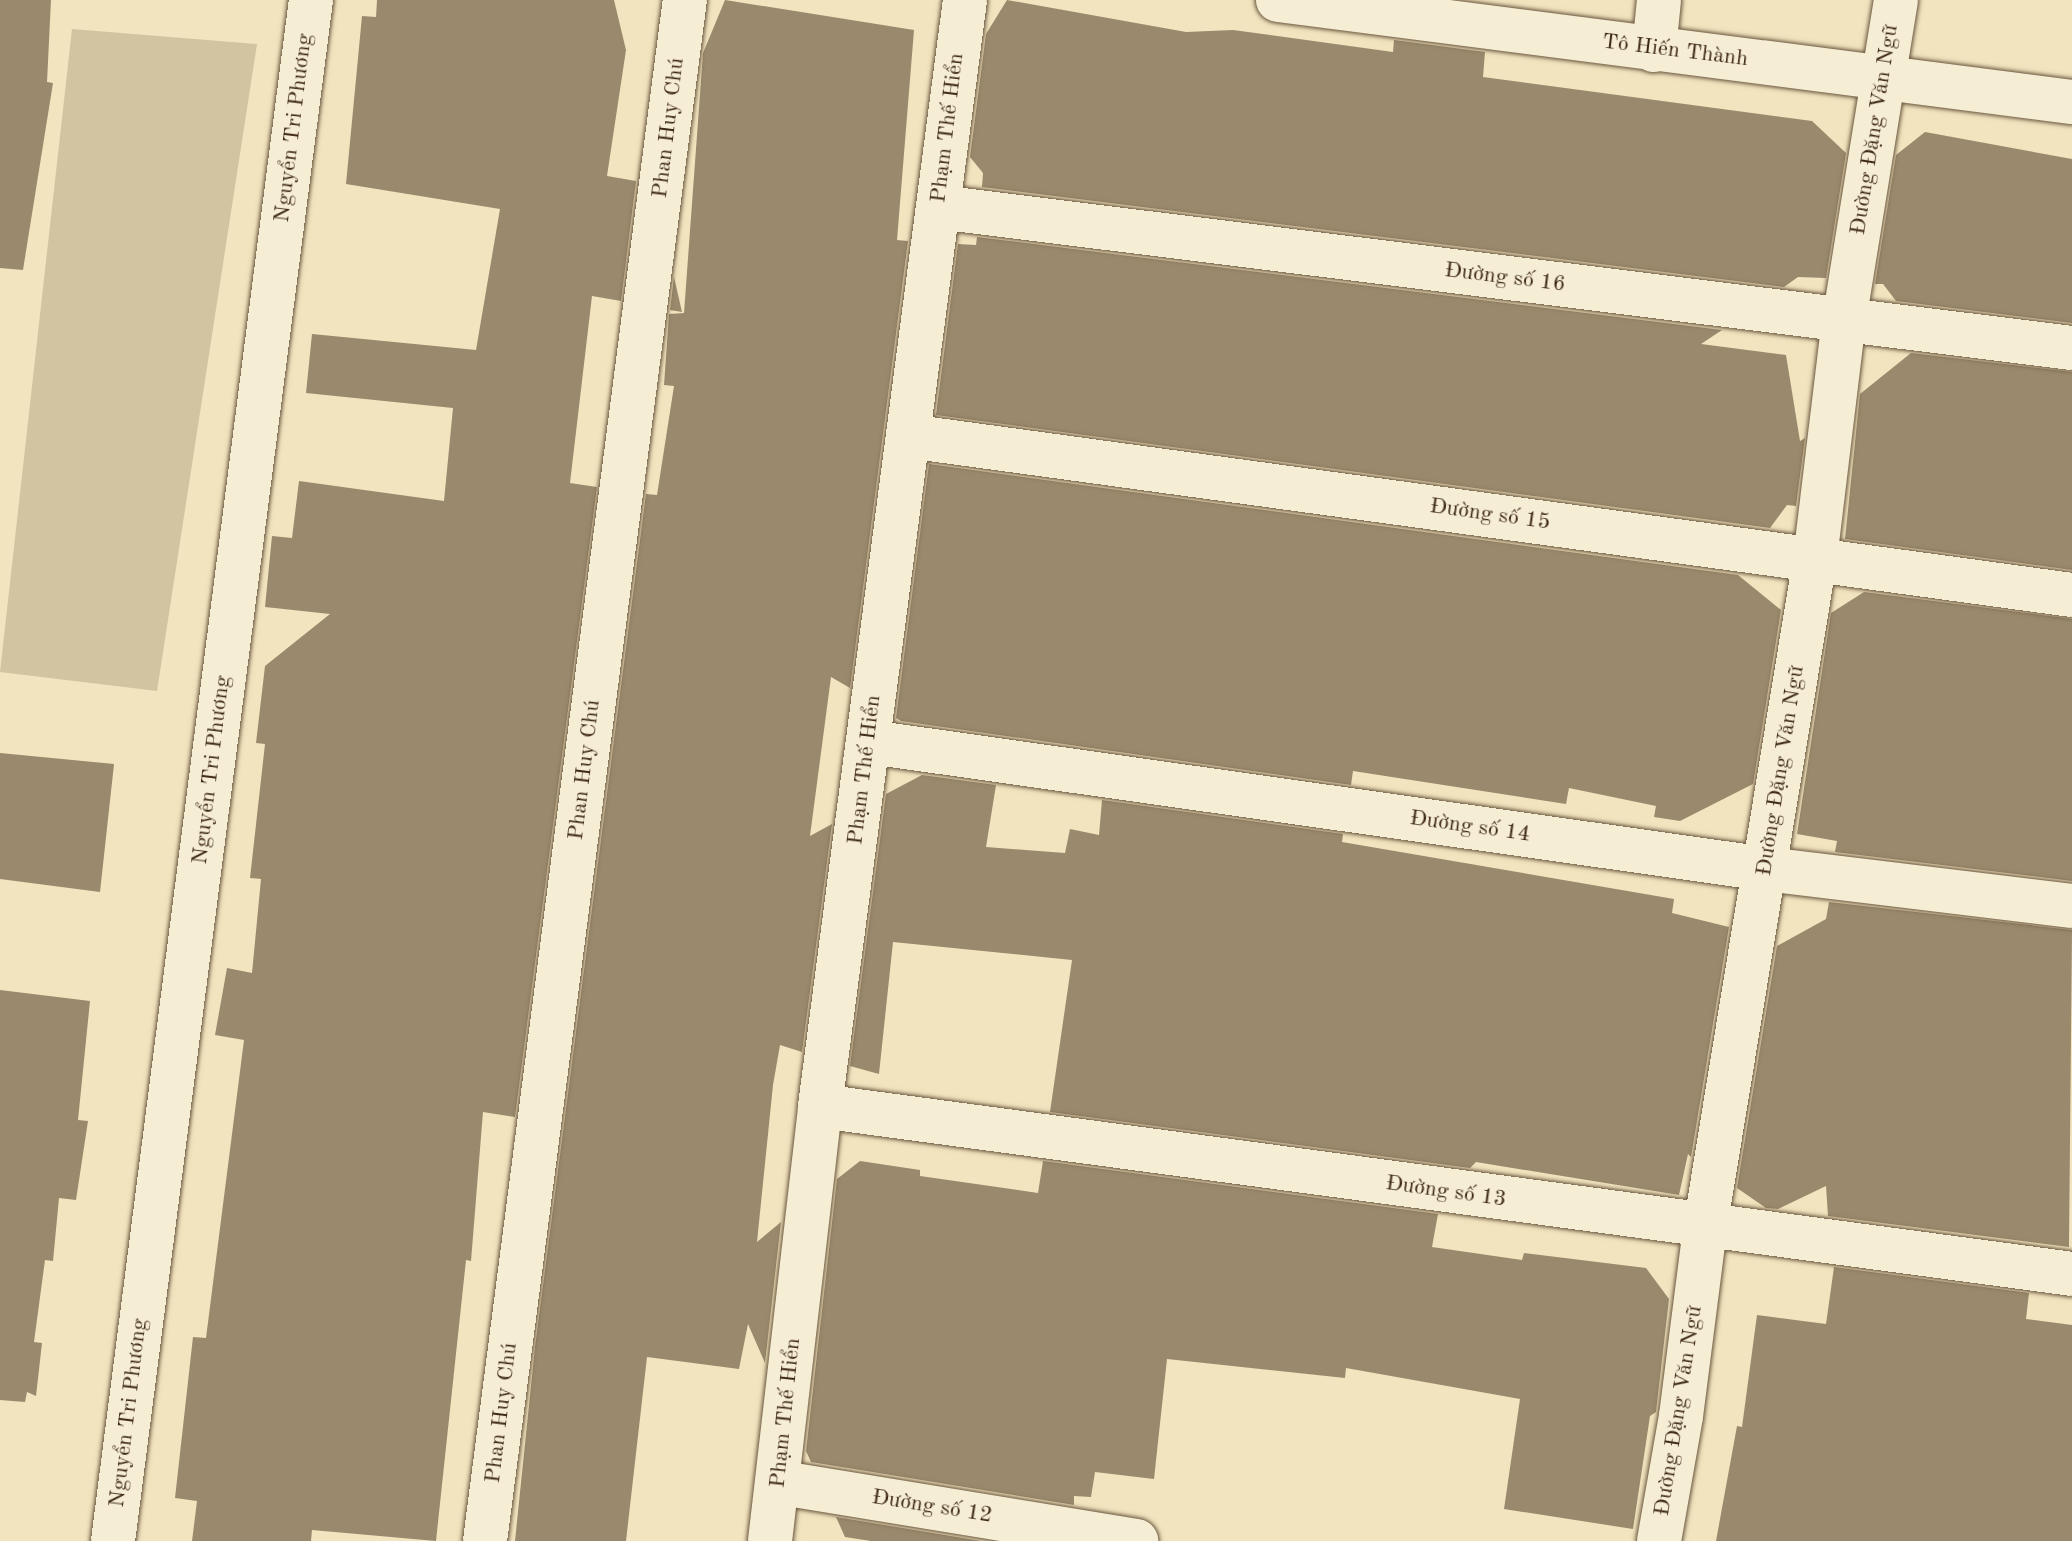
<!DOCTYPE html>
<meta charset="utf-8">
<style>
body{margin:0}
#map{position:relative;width:2072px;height:1541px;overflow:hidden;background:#f1e4be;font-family:"Old Standard TT",serif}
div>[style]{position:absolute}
.green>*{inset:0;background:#d2c4a1}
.building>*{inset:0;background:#9a896c}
.roads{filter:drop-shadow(0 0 2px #69563e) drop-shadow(0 0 2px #69563e)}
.minor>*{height:44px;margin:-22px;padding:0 22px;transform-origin:22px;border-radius:22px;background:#f6edd5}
.tertiary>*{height:44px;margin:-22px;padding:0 22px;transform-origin:22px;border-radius:22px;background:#f6edd5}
span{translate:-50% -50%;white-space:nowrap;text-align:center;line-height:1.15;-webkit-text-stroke:6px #f6edd5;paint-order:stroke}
.street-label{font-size:22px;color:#3c2713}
</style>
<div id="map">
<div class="green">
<i style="clip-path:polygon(72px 29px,257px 44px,157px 691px,0 672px)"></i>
</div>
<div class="building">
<i style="clip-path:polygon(0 0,51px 0,47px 82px,53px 83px,23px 270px,0 268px)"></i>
<i style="clip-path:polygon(377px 0,614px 0,626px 50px,607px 176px,636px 181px,621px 301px,592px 296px,570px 483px,597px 487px,515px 1117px,483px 1112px,471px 1261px,466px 1260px,436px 1541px,312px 1530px,311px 1541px,192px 1541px,197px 1501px,175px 1498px,193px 1337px,206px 1338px,244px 1040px,215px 1035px,227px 968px,252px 973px,261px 879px,250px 878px,265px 744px,256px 743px,265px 666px,330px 614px,265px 607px,272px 536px,292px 538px,299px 481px,444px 501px,453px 408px,306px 393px,312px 334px,476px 350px,500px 209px,346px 184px,362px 16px,376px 17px)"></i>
<i style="clip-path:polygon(725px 0,914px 30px,897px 240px,908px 241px,850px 688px,831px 677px,810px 836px,832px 824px,802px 1052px,780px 1045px,773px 1085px,757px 1242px,781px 1222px,765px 1363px,748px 1324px,739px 1369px,647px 1357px,626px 1541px,515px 1541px,535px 1347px,646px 494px,657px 495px,674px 386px,664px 385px,669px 314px,684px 313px,703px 53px)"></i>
<i style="clip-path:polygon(1007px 0,1186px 32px,1233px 30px,1393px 52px,1394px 40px,1485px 52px,1483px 77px,1812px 121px,1846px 153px,1826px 278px,1798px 277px,1784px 287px,982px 187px,983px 173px,970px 157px,986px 34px)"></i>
<i style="clip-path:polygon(1925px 132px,2072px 159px,2072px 323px,1896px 301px,1883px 284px,1875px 284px,1896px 155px)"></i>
<i style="clip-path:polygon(977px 237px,1722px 330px,1701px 344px,1786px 355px,1800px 441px,1805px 438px,1796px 506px,1787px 505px,1770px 528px,936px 415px,958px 244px,976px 245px)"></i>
<i style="clip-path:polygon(674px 277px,682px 312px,670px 310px)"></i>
<i style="clip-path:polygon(1911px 353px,2072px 372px,2072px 570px,1845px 539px,1860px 394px)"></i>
<i style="clip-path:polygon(929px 464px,1738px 575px,1781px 610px,1753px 784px,1680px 821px,1654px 817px,1656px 806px,1569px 788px,1566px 804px,1353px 771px,1351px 785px,901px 721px,896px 718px)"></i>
<i style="clip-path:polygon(1864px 592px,2072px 619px,2072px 881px,1835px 852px,1837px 841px,1797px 834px,1831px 613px)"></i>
<i style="clip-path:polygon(0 753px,114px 764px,100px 892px,0 879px)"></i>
<i style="clip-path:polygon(922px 775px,996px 785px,986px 847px,1065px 853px,1070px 829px,1099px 835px,1102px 800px,1343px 834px,1342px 842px,1674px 899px,1672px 913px,1729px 927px,1691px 1157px,1688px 1154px,1679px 1195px,1476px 1162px,1470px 1168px,1050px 1112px,1072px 960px,893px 942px,879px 1074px,850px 1066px,886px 794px)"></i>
<i style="clip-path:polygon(1829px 902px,2072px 930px,2069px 1247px,1828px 1216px,1826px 1186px,1778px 1209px,1766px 1208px,1737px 1188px,1777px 946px,1826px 919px)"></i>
<i style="clip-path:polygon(0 990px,90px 1001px,78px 1120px,88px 1121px,76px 1200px,59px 1198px,53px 1261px,45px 1260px,34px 1342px,42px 1343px,36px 1396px,27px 1392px,25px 1402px,0 1400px)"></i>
<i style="clip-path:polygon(860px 1161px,920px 1170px,920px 1176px,1038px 1193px,1043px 1161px,1438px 1214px,1432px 1247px,1522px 1260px,1524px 1253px,1646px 1268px,1669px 1299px,1656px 1412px,1650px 1416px,1633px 1529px,1504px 1509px,1520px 1399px,1346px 1368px,1345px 1378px,1167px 1359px,1154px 1479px,1095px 1472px,1091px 1497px,1074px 1496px,1074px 1505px,811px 1462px,806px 1451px,837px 1179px)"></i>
<i style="clip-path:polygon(1834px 1267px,2029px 1293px,2026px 1319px,2072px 1325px,2072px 1541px,1716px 1541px,1737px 1426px,1742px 1427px,1757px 1315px,1826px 1324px)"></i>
<i style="clip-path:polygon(836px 1517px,981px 1541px,871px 1541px,845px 1537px)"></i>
</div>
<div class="roads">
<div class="minor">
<i style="left:1278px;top:0;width:801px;rotate:7.32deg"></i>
<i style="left:1654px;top:50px;width:50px;rotate:-84.3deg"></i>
<i style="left:938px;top:207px;width:1143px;rotate:7.09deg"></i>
<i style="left:908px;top:436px;width:1175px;rotate:7.78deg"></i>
<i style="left:870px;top:742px;width:905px;rotate:8.07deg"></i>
<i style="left:1766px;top:869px;width:308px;rotate:6.9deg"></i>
<i style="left:820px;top:1106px;width:1263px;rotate:7.64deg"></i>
<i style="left:777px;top:1493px;width:14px;rotate:-39deg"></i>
<i style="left:788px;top:1484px;width:353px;rotate:9.3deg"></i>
<i style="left:485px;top:1541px;width:1554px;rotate:-82.61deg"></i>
<i style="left:770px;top:1541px;width:438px;rotate:-83.4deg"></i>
<i style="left:820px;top:1106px;width:1115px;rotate:-82.53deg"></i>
<i style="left:1659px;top:1541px;width:127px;rotate:-80deg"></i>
<i style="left:1681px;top:1416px;width:190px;rotate:-82.7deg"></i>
<i style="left:1705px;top:1228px;width:678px;rotate:-80.66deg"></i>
<i style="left:1815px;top:559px;width:240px;rotate:-83.1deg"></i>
<i style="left:1844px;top:321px;width:325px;rotate:-80.8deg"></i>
</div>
<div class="tertiary">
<i style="left:113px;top:1541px;width:1554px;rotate:-82.68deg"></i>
</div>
</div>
<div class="street-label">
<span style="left:1675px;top:51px;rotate:7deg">Tô Hiến Thành</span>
<span style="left:294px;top:128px;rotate:-83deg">Nguyển Tri Phương</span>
<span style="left:669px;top:128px;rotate:-83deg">Phan Huy Chú</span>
<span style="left:948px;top:128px;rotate:-83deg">Phạm Thế Hiển</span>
<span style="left:1875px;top:130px;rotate:-81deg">Đường Đặng Văn Ngữ</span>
<span style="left:1505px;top:278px;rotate:7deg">Đường số 16</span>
<span style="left:1490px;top:515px;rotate:8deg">Đường số 15</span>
<span style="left:212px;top:770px;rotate:-83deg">Nguyển Tri Phương</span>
<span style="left:585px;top:770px;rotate:-83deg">Phan Huy Chú</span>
<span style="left:865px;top:770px;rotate:-83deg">Phạm Thế Hiển</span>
<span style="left:1781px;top:771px;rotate:-81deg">Đường Đặng Văn Ngữ</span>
<span style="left:1470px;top:827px;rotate:8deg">Đường số 14</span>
<span style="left:1446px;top:1192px;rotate:8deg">Đường số 13</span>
<span style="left:1679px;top:1411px;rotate:-81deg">Đường Đặng Văn Ngữ</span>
<span style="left:129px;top:1413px;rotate:-83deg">Nguyển Tri Phương</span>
<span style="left:502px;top:1413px;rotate:-83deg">Phan Huy Chú</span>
<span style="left:786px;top:1413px;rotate:-84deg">Phạm Thế Hiển</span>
<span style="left:932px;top:1507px;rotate:9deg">Đường số 12</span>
</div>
</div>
